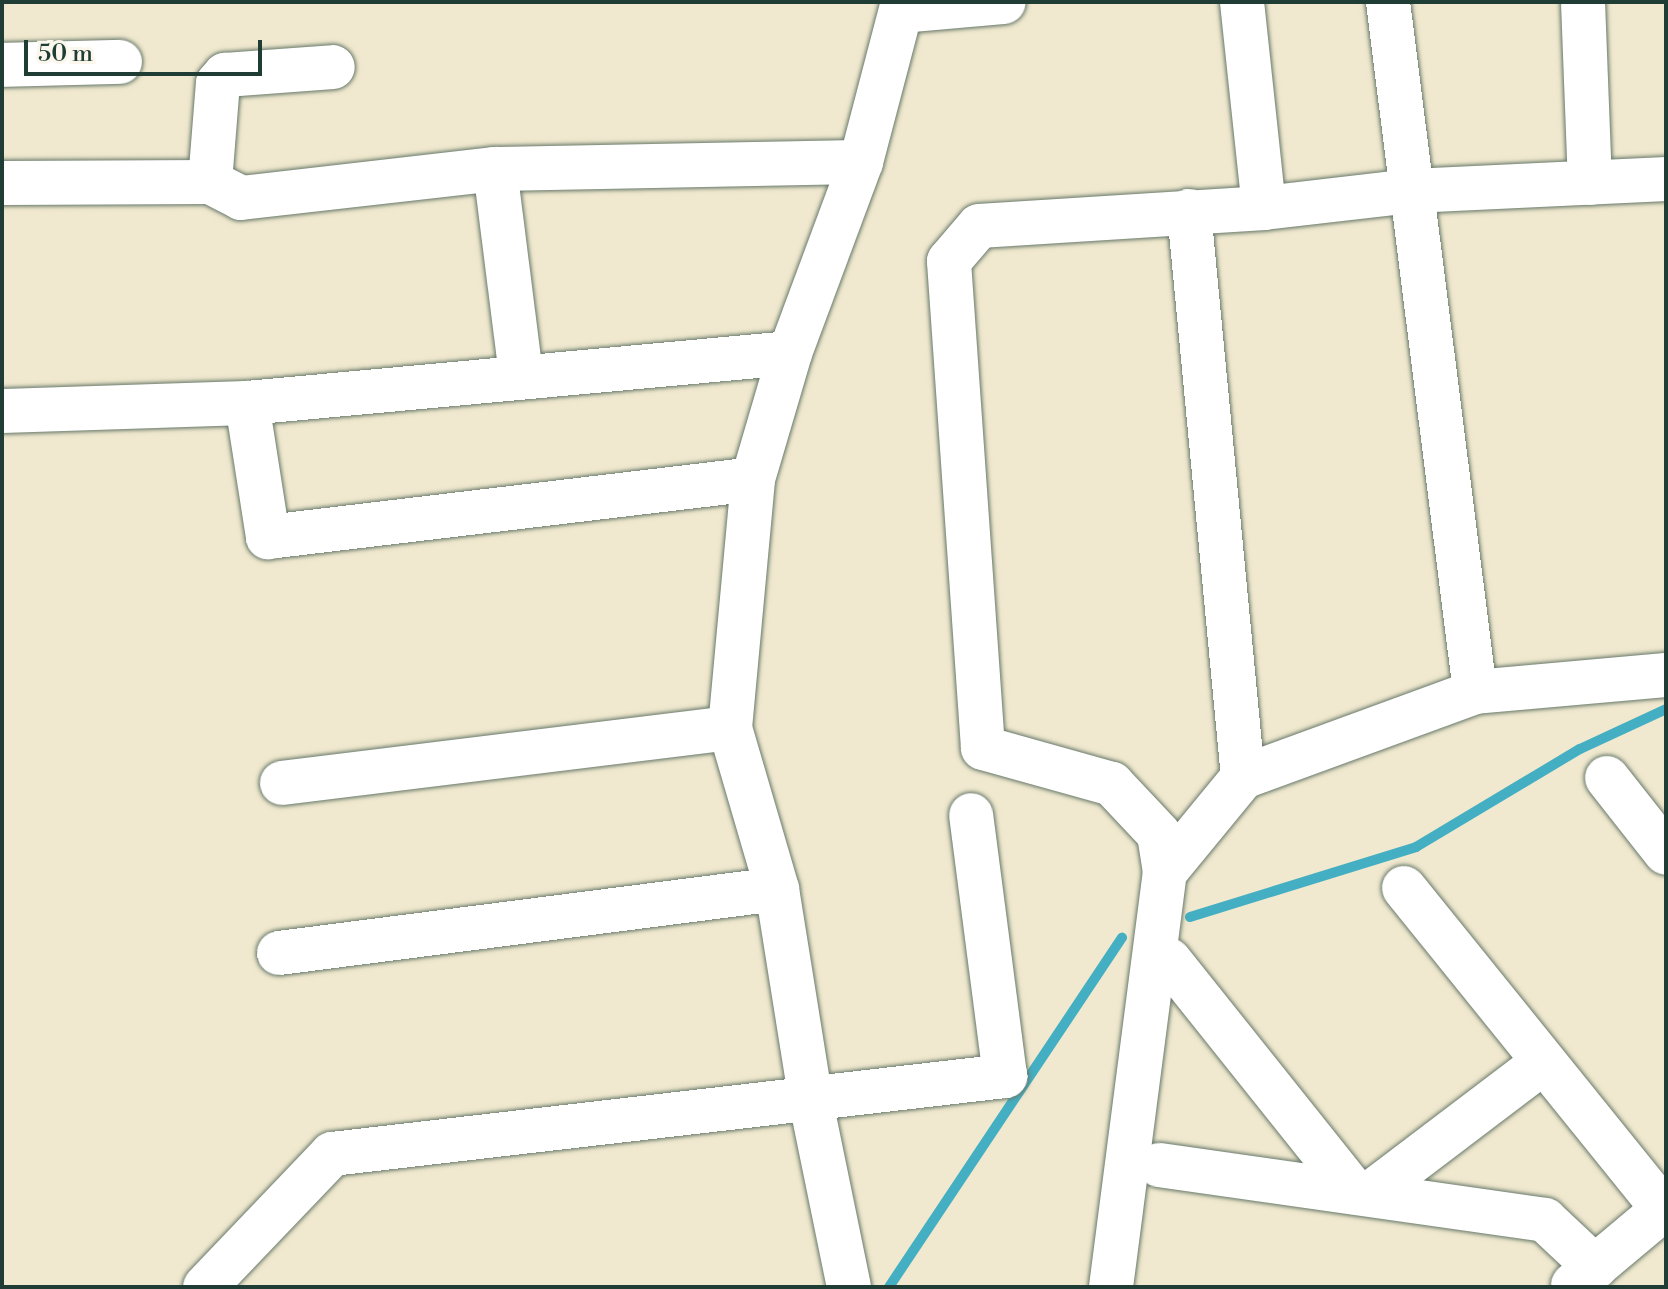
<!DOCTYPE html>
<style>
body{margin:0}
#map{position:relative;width:1668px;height:1289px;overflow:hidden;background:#f0e9cf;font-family:"Libre Bodoni",serif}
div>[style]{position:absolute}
.stream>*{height:10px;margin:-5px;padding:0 5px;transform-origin:5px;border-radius:5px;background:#44afc2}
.roads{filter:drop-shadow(0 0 2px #68796a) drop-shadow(0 0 2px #68796a)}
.minor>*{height:44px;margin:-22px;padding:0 22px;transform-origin:22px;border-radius:22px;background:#fff}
span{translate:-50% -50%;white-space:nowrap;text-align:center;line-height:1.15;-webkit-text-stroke:6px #fbf7ec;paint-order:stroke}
.frame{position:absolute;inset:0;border:4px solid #1f3d34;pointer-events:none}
.scale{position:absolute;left:24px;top:40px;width:238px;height:36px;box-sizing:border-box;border:4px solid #1f3d34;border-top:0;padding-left:10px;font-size:24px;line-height:28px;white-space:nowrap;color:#1f3d34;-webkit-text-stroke:6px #fbf7ec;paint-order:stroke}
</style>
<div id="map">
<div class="stream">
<i style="left:1190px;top:917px;width:237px;rotate:-17.2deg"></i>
<i style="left:1416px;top:847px;width:191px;rotate:-30.9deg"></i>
<i style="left:1580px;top:749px;width:95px;rotate:-24.9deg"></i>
<i style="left:889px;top:1287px;width:420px;rotate:-56.3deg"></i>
</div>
<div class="roads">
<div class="minor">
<i style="left:1242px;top:2px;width:207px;rotate:83.9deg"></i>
<i style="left:1388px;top:2px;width:695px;rotate:82.81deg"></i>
<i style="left:1583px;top:2px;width:181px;rotate:87.8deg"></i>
<i style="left:902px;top:11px;width:102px;rotate:-5deg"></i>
<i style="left:2px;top:65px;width:118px;rotate:-1.5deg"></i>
<i style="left:495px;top:169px;width:209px;rotate:82.8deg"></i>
<i style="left:210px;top:182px;width:99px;rotate:-85.4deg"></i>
<i style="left:218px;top:83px;width:11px;rotate:-49deg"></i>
<i style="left:225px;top:75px;width:108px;rotate:-4.2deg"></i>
<i style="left:2px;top:183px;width:208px;rotate:-0.3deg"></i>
<i style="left:210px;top:182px;width:35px;rotate:27deg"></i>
<i style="left:241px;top:198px;width:256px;rotate:-6.5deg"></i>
<i style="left:495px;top:169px;width:366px;rotate:-1.1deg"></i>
<i style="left:1189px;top:211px;width:569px;rotate:84.55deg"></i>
<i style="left:247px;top:403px;width:136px;rotate:81.1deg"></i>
<i style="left:268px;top:537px;width:488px;rotate:-6.8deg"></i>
<i style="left:2px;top:411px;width:245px;rotate:-1.9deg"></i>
<i style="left:247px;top:403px;width:545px;rotate:-5.26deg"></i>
<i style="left:730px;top:728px;width:250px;rotate:-84.7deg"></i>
<i style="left:753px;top:479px;width:131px;rotate:-73.6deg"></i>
<i style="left:790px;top:353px;width:204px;rotate:-69.6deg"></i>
<i style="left:861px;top:162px;width:165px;rotate:-75.3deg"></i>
<i style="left:1607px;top:778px;width:95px;rotate:51.8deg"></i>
<i style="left:282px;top:783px;width:451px;rotate:-7deg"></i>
<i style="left:730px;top:728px;width:168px;rotate:73.7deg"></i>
<i style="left:777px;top:889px;width:216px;rotate:80.9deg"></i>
<i style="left:811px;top:1102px;width:189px;rotate:78.4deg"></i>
<i style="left:1165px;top:872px;width:123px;rotate:-50.6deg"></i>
<i style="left:1243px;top:777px;width:247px;rotate:-20.1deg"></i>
<i style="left:1475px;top:692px;width:192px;rotate:-5.1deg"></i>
<i style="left:1404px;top:888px;width:412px;rotate:51.1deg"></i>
<i style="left:279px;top:953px;width:502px;rotate:-7.32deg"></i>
<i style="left:1169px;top:960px;width:297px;rotate:51.4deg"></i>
<i style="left:1159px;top:1165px;width:390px;rotate:8.1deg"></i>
<i style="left:1545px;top:1220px;width:69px;rotate:43.2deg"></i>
<i style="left:1371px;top:1193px;width:215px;rotate:-37.2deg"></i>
<i style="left:1573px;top:1285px;width:121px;rotate:-40deg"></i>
<i style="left:205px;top:1287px;width:184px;rotate:-46.3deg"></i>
<i style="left:332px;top:1154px;width:678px;rotate:-6.61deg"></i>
<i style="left:1005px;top:1076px;width:263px;rotate:-97.4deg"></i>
<i style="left:1111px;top:1287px;width:418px;rotate:-82.6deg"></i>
<i style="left:1165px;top:872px;width:38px;rotate:-99deg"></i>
<i style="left:1159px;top:834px;width:69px;rotate:-133.2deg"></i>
<i style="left:1112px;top:784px;width:134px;rotate:-164.4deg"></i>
<i style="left:983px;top:748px;width:488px;rotate:-94deg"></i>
<i style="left:949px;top:261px;width:46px;rotate:-49.4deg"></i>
<i style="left:979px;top:226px;width:286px;rotate:-3.6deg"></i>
<i style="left:1264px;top:208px;width:149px;rotate:-6.6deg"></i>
<i style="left:1412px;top:191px;width:254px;rotate:-2.7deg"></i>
</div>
</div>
<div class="frame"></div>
<div class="scale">50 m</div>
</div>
